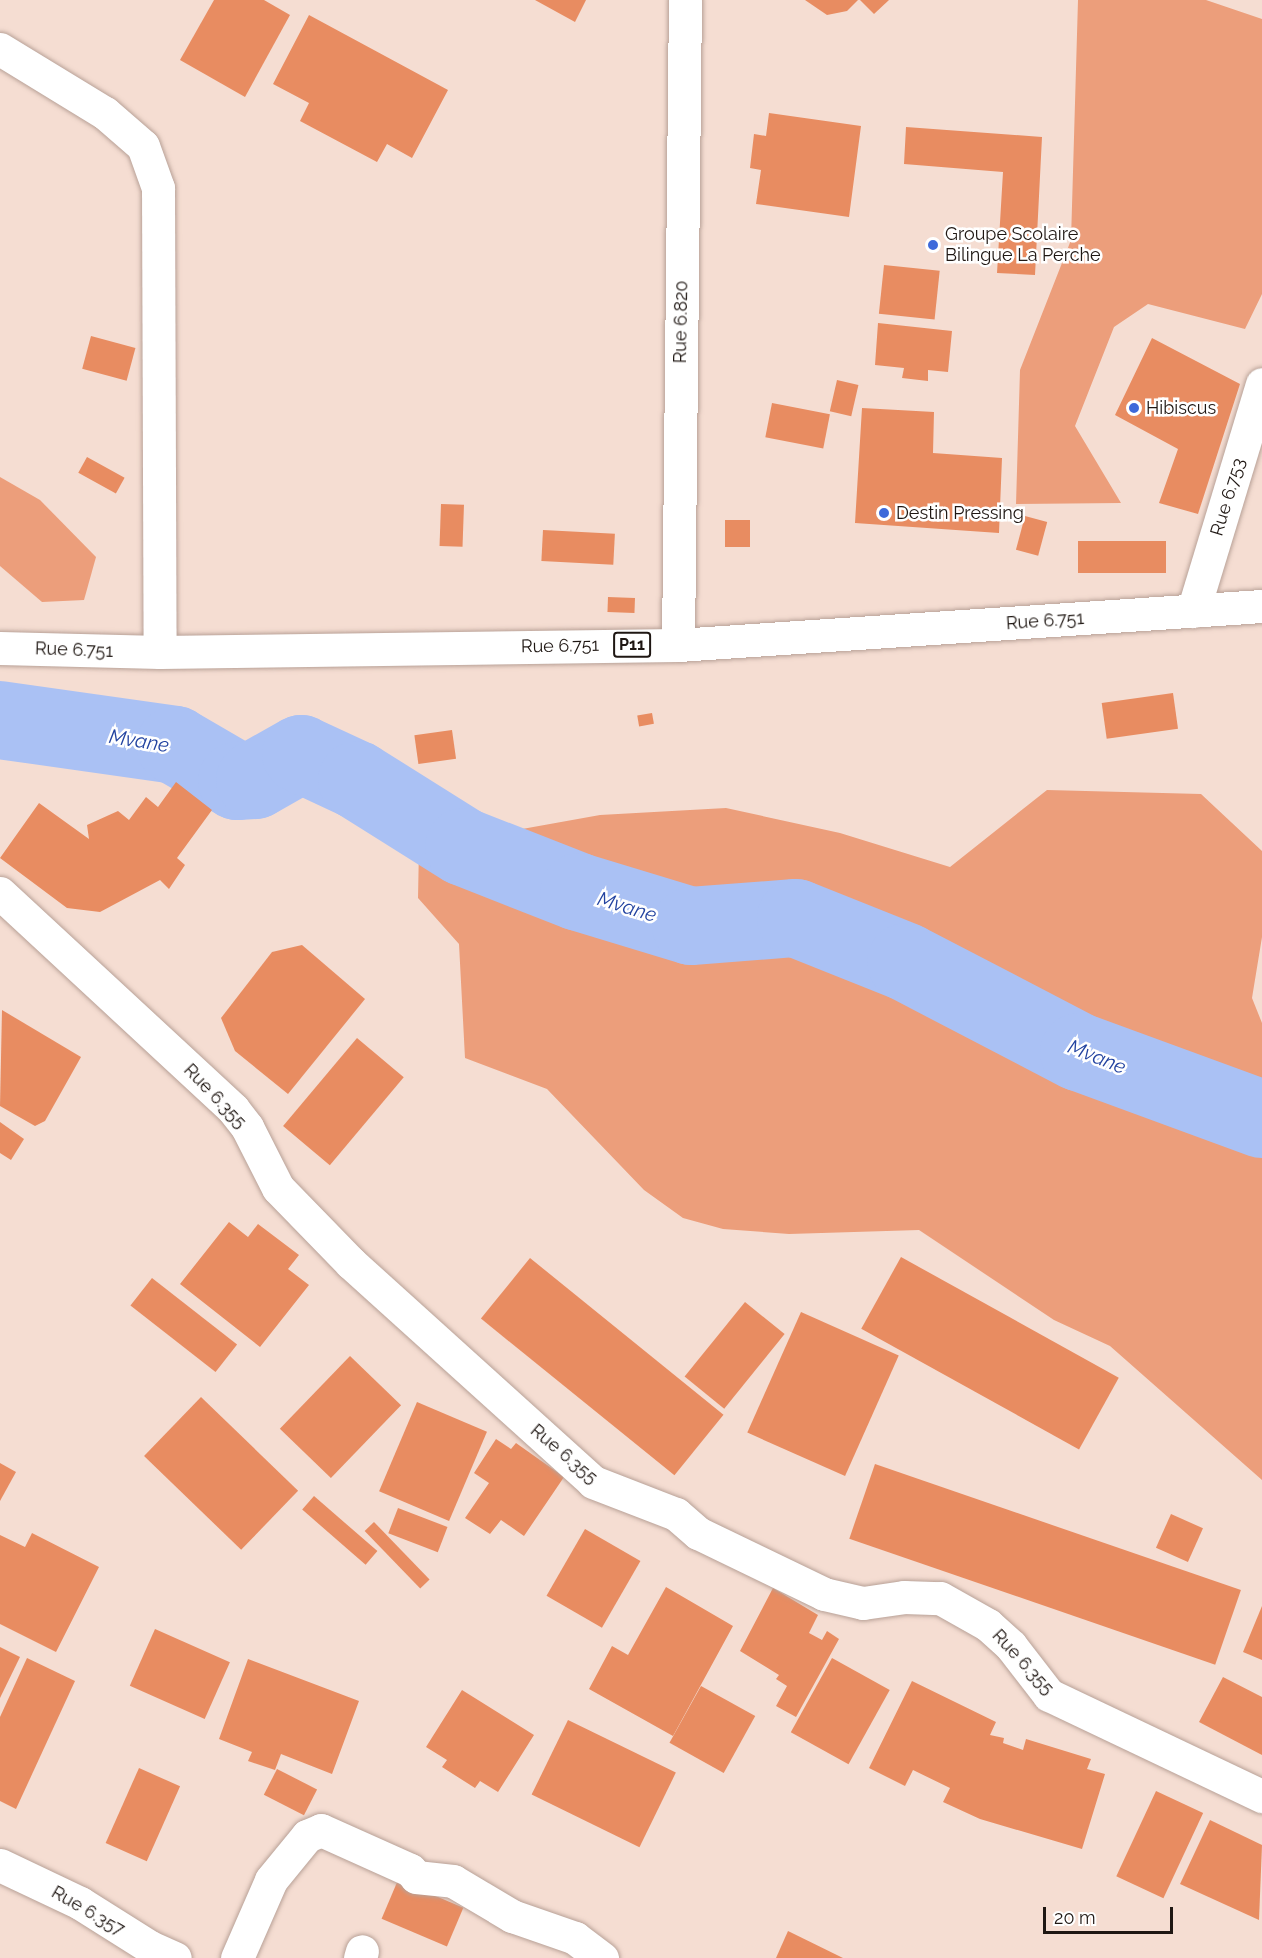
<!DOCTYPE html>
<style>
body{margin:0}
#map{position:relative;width:1262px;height:1958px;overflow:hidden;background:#f5ddd2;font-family:Raleway,sans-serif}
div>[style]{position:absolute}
.green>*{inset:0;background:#ec9e7b}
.river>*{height:78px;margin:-39px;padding:0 39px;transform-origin:39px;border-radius:39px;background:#aac1f4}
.building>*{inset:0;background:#e88c61;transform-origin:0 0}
.roads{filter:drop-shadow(0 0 2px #b8a197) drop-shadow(0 0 2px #b8a197)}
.street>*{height:33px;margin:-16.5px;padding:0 16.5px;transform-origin:16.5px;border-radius:16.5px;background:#fff}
.primary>*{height:33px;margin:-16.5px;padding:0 16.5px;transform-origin:16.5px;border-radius:16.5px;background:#fff}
.dots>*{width:16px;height:16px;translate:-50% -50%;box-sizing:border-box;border:3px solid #fff;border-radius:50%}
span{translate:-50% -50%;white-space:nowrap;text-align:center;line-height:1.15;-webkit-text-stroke:5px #fff;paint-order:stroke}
.shield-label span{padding:2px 4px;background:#fff;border:2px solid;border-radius:4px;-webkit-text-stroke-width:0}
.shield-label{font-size:16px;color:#1f1713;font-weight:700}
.poi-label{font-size:18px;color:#1f1713}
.left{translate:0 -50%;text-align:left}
.street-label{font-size:18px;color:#1f1713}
.water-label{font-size:20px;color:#2243a0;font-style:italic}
.scale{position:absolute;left:1043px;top:1907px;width:130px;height:27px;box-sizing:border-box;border:3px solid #1f1713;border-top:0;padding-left:8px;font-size:18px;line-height:21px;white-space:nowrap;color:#1f1713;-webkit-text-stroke:4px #fff;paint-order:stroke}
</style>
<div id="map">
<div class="green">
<i style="clip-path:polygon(1078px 0,1206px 0,1262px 19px,1262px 294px,1245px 329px,1148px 304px,1114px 327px,1075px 426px,1121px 503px,1016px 504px,1020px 370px,1071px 240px)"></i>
<i style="clip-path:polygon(0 477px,40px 500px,96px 557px,84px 600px,42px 602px,0 566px)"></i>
<i style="clip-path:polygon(1047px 790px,1201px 794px,1262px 851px,1262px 937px,1252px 998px,1262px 1023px,1262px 1480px,1110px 1346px,1054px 1320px,919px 1230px,789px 1234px,723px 1229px,683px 1218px,644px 1190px,547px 1089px,465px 1058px,459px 944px,418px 898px,420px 795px,460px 822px,511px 831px,600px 815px,726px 808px,840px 833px,950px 867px)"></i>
</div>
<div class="river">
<i style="left:0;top:720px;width:177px;rotate:8.1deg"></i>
<i style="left:175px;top:745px;width:72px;rotate:30.1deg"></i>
<i style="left:237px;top:781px;width:18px;rotate:-3deg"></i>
<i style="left:255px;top:780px;width:53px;rotate:-29.5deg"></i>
<i style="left:301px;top:754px;width:62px;rotate:24.9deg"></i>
<i style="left:357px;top:780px;width:126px;rotate:32.1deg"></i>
<i style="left:464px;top:847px;width:123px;rotate:21.4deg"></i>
<i style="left:579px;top:892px;width:117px;rotate:16.9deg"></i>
<i style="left:691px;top:926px;width:105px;rotate:-4.4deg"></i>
<i style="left:796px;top:918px;width:118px;rotate:21.8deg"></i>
<i style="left:906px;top:962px;width:195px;rotate:27.5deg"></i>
<i style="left:1079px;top:1052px;width:195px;rotate:20.1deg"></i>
</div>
<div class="building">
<i style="clip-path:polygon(214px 0,264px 0,290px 15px,245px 97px,180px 60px)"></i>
<i style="clip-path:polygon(535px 0,586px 0,575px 22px)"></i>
<i style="clip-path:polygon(805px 0,858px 0,847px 11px,827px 15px)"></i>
<i style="clip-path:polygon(860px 0,889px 0,874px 14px)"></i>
<i style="clip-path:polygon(309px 15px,448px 90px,412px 158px,387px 144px,377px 162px,300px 121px,309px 103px,273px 84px)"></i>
<i style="clip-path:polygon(769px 113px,861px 126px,849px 217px,756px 204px,761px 170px,750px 168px,754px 134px,766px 136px)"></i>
<i style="clip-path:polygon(906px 127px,1042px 137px,1035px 275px,997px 273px,1003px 172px,904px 164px)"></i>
<i style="left:884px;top:265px;width:56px;height:49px;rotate:6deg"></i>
<i style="clip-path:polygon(878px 323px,952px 331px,948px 372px,928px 370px,928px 381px,902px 378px,904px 368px,875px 365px)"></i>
<i style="left:91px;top:336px;width:46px;height:34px;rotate:15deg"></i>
<i style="clip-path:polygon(1152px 338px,1240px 384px,1198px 514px,1159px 503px,1178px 449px,1115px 415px)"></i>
<i style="left:837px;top:380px;width:22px;height:32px;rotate:13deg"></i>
<i style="left:772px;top:403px;width:59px;height:35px;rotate:11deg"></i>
<i style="clip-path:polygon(862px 408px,934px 412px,933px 453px,1002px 458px,999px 533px,855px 523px)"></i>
<i style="left:87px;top:457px;width:43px;height:18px;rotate:29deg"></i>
<i style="left:441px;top:504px;width:23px;height:42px;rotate:2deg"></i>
<i style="left:1025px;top:516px;width:23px;height:35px;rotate:15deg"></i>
<i style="left:725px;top:520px;width:25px;height:27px"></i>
<i style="left:543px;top:530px;width:72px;height:31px;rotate:3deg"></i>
<i style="left:1078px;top:541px;width:88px;height:32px"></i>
<i style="left:608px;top:597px;width:27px;height:15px;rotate:2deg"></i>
<i style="left:1173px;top:693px;width:36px;height:72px;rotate:82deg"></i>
<i style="left:652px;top:713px;width:11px;height:15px;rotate:80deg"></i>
<i style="left:452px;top:730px;width:29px;height:38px;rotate:82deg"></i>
<i style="clip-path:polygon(176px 782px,212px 810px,177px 858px,185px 865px,169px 889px,160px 880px,100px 912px,67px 908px,0 858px,39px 803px,89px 839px,87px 825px,118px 811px,129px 820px,146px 797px,158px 807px)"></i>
<i style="clip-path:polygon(302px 945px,365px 999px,288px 1094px,235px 1051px,221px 1018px,272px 952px)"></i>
<i style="clip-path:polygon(2px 1010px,81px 1057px,45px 1121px,35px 1126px,0 1106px)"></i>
<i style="left:357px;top:1038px;width:61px;height:115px;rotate:40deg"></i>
<i style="clip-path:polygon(0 1122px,24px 1139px,11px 1160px,0 1153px)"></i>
<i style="clip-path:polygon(229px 1222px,248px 1237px,258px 1224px,299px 1255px,288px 1269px,309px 1285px,260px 1347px,180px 1284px)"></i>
<i style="left:901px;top:1257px;width:249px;height:82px;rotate:29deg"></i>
<i style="left:530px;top:1258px;width:249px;height:78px;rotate:39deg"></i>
<i style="left:152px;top:1278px;width:108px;height:35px;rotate:38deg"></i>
<i style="left:745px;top:1302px;width:51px;height:96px;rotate:39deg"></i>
<i style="left:801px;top:1312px;width:107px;height:132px;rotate:24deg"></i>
<i style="left:350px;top:1356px;width:71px;height:101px;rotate:44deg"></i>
<i style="left:201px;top:1397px;width:135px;height:82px;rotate:44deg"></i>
<i style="left:417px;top:1402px;width:76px;height:97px;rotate:23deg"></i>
<i style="clip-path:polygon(496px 1439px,511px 1449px,516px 1443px,564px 1477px,524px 1536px,501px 1520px,490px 1534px,465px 1518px,489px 1483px,474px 1473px)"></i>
<i style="clip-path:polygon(0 1463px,16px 1472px,0 1501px)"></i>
<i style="left:875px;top:1464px;width:387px;height:79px;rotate:19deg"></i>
<i style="left:314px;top:1496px;width:84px;height:18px;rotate:41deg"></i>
<i style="left:398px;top:1508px;width:53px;height:27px;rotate:21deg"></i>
<i style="left:1171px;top:1514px;width:35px;height:37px;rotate:24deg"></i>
<i style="left:374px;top:1522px;width:80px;height:13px;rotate:46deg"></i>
<i style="left:585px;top:1529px;width:64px;height:77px;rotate:30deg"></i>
<i style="clip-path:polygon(32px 1533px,99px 1567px,56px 1652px,0 1624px,0 1535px,25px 1547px)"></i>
<i style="clip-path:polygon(666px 1587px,733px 1626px,673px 1736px,589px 1689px,612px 1646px,628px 1655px)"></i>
<i style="clip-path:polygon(773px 1588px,818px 1615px,809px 1633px,822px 1640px,827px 1631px,839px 1639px,796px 1717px,776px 1706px,787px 1686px,776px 1679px,779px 1675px,740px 1651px)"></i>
<i style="clip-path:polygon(1262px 1606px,1262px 1660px,1243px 1652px)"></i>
<i style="left:155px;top:1629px;width:82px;height:62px;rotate:24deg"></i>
<i style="clip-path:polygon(0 1647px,20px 1657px,0 1698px)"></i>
<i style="clip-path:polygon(27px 1658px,75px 1681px,16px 1809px,0 1801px,0 1717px)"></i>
<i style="left:832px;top:1658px;width:66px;height:85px;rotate:29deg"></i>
<i style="clip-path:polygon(248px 1659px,359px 1701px,332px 1774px,281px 1754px,275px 1770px,248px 1761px,252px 1752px,219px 1739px)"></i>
<i style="clip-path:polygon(1223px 1677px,1262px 1697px,1262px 1755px,1199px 1722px)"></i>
<i style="clip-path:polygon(912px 1681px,996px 1722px,990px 1735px,1004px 1738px,1003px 1743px,1023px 1750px,1026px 1739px,1091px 1759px,1087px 1769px,1105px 1774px,1082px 1849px,980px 1819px,943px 1802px,950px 1788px,913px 1770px,905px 1786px,869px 1768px)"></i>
<i style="left:701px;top:1686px;width:62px;height:65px;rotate:29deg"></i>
<i style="clip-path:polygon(462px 1690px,534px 1735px,498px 1792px,480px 1781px,475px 1788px,442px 1767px,447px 1760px,426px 1747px)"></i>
<i style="left:568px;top:1720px;width:120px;height:83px;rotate:26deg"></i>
<i style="left:139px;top:1768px;width:45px;height:82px;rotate:24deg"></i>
<i style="left:277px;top:1769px;width:45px;height:29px;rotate:27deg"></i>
<i style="left:1156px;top:1791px;width:52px;height:94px;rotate:25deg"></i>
<i style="clip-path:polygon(1210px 1820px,1262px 1845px,1259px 1920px,1180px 1884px)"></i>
<i style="left:398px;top:1880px;width:71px;height:42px;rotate:23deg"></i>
<i style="clip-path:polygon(788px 1931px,843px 1958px,776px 1958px)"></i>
</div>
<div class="roads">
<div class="street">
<i style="left:0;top:49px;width:123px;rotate:31.4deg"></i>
<i style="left:105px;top:113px;width:50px;rotate:41deg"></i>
<i style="left:143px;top:146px;width:45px;rotate:70.3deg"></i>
<i style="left:158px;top:188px;width:464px;rotate:89.8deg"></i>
<i style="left:1193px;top:611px;width:237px;rotate:-73.1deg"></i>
<i style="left:678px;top:645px;width:645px;rotate:-89.38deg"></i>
<i style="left:0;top:893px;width:318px;rotate:42.8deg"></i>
<i style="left:233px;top:1109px;width:23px;rotate:52deg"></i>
<i style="left:247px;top:1127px;width:68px;rotate:63.1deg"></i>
<i style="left:278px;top:1188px;width:105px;rotate:45.8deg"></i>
<i style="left:351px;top:1263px;width:326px;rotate:42.1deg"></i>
<i style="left:593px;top:1482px;width:89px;rotate:21.1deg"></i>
<i style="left:676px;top:1514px;width:29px;rotate:41deg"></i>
<i style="left:698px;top:1533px;width:140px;rotate:25.8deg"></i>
<i style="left:824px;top:1594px;width:40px;rotate:13deg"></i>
<i style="left:863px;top:1603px;width:41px;rotate:-8.3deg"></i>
<i style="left:904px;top:1597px;width:36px;rotate:2deg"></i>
<i style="left:940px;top:1598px;width:55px;rotate:29.4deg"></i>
<i style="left:988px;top:1625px;width:31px;rotate:42deg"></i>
<i style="left:1011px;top:1646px;width:62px;rotate:52.2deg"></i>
<i style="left:1049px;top:1695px;width:236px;rotate:25.4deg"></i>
<i style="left:0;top:1865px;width:89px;rotate:25.4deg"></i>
<i style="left:80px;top:1903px;width:83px;rotate:32.2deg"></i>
<i style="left:150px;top:1947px;width:27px;rotate:24deg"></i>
<i style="left:237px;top:1958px;width:85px;rotate:-66.4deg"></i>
<i style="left:271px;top:1880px;width:57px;rotate:-50.7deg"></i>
<i style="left:307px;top:1836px;width:15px;rotate:-23deg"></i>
<i style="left:321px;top:1830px;width:98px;rotate:24.2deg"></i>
<i style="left:410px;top:1870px;width:9px;rotate:49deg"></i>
<i style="left:416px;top:1877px;width:37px;rotate:6deg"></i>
<i style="left:453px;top:1881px;width:69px;rotate:30.7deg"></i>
<i style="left:512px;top:1916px;width:67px;rotate:19.2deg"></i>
<i style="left:575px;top:1938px;width:34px;rotate:37deg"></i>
<i style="left:360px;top:1958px;width:7px;rotate:-74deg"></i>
</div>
<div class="primary">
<i style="left:0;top:648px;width:160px;rotate:1.4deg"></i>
<i style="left:160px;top:652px;width:518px;rotate:-0.77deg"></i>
<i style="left:678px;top:645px;width:585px;rotate:-3.82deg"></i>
</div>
</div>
<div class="dots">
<i style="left:933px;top:245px;background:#3e69da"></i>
<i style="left:1134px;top:408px;background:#3e69da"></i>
<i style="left:884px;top:513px;background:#3e69da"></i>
</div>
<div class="shield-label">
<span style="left:632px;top:645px">P11</span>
</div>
<div class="poi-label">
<span class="left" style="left:945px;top:245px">Groupe Scolaire<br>Bilingue La Perche</span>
<span class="left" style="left:1146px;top:408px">Hibiscus</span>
<span class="left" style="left:896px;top:513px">Destin Pressing</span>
</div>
<div class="street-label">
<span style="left:681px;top:322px;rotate:-89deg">Rue 6.820</span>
<span style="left:1228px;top:497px;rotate:-73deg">Rue 6.753</span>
<span style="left:1045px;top:621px;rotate:-4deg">Rue 6.751</span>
<span style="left:560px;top:646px;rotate:-1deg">Rue 6.751</span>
<span style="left:74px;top:650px;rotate:2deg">Rue 6.751</span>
<span style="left:215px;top:1096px;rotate:46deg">Rue 6.355</span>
<span style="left:564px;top:1454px;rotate:40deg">Rue 6.355</span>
<span style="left:1023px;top:1662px;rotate:47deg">Rue 6.355</span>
<span style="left:88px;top:1911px;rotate:30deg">Rue 6.357</span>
</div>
<div class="water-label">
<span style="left:139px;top:741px;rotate:9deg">Mvane</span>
<span style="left:627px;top:907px;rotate:17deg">Mvane</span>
<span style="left:1097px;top:1057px;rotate:22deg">Mvane</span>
</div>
<div class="scale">20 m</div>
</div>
